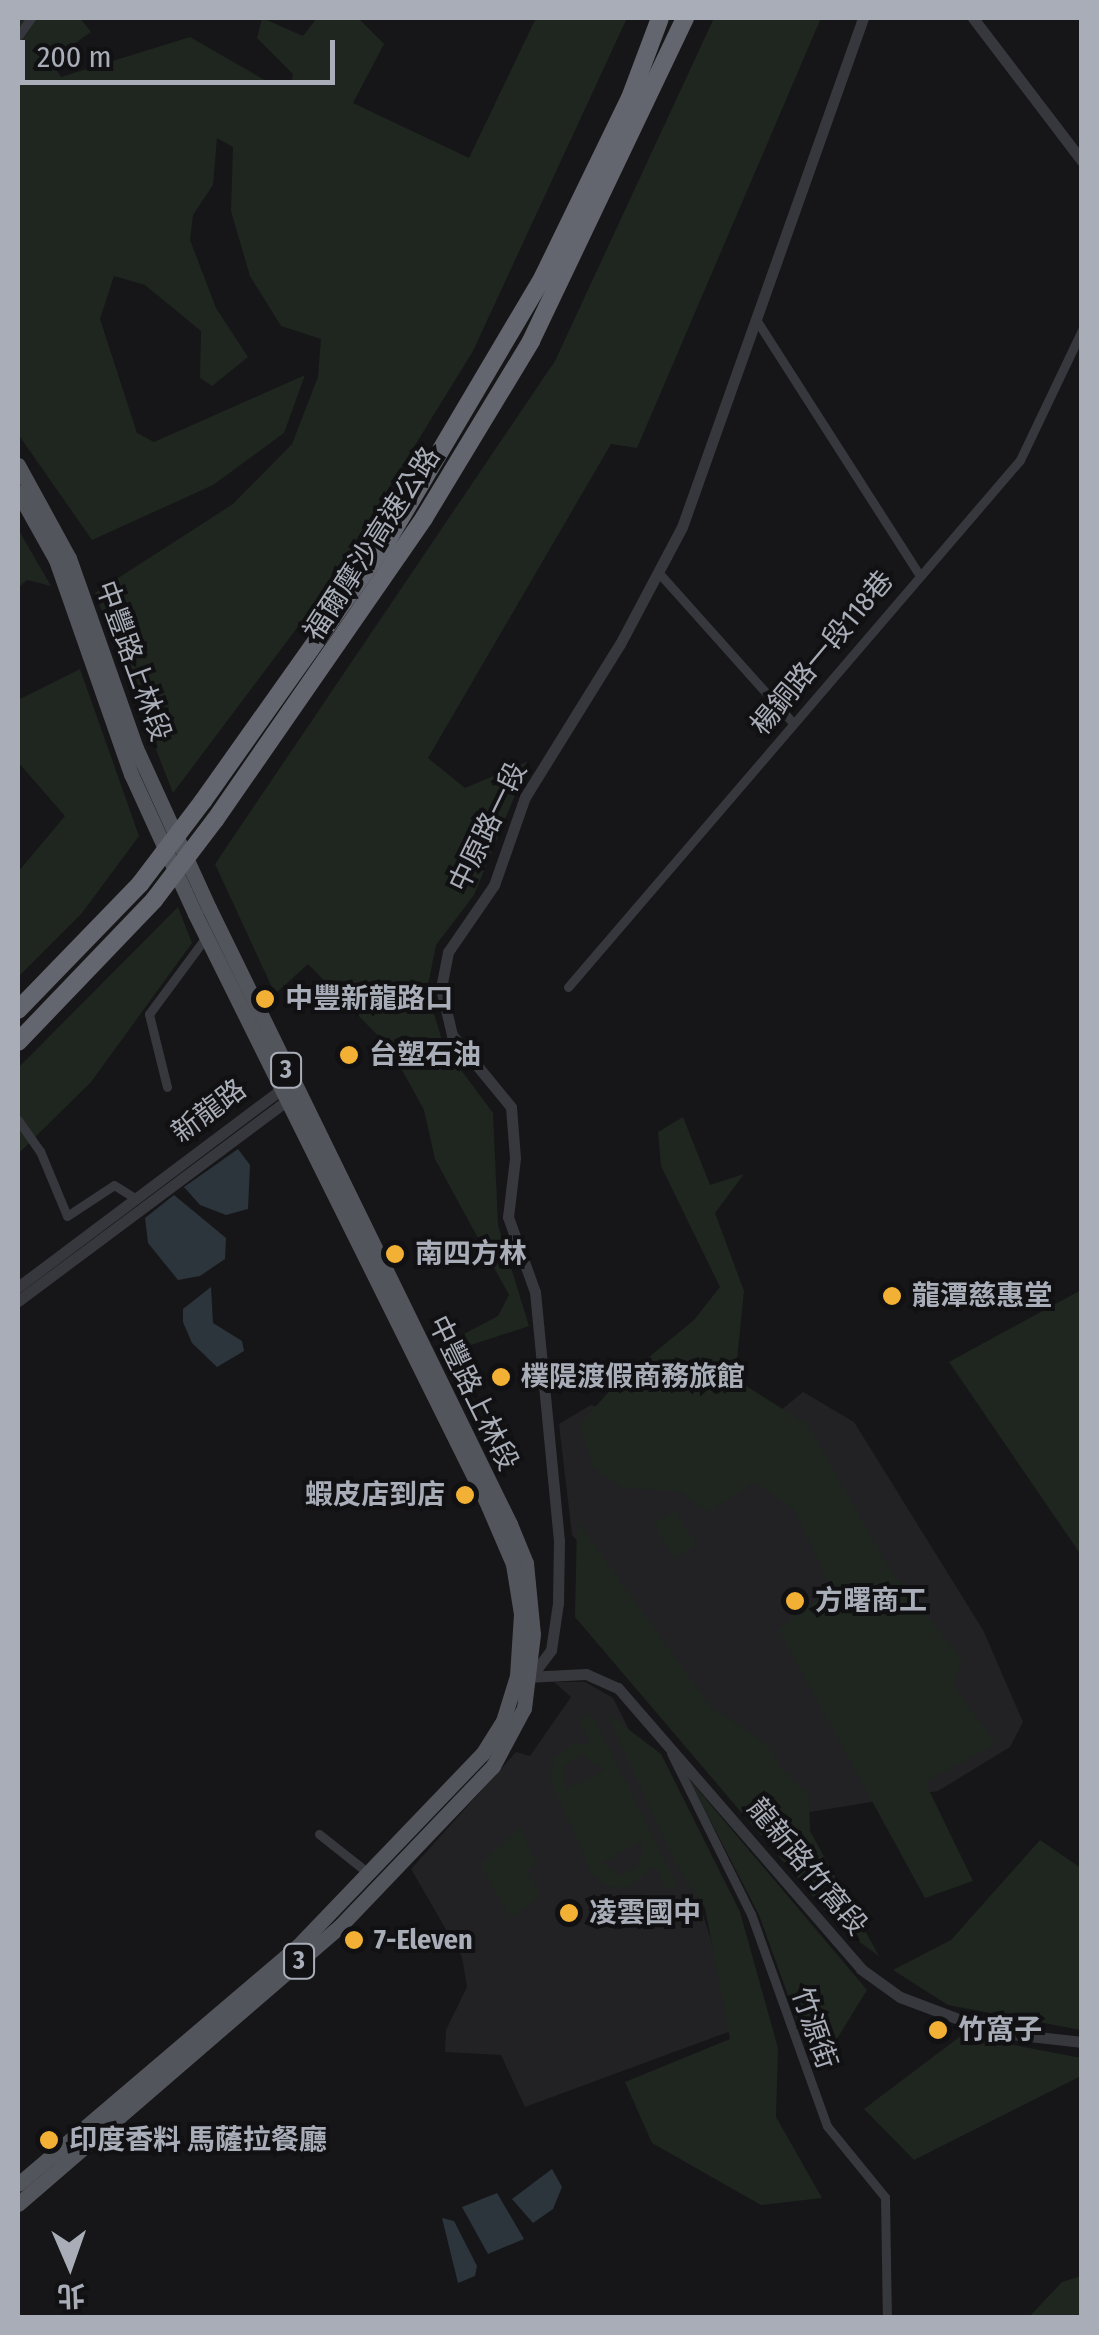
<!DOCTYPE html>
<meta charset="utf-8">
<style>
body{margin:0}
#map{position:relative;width:1099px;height:2335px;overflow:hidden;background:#161618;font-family:"Fira Sans Condensed","Noto Sans TC",sans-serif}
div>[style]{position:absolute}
.built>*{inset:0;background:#222225}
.green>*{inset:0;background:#1e261f;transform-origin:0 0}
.water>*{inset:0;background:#2c353c}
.minor>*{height:9px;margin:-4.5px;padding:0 4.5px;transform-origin:4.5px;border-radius:4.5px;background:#37383d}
.tertiary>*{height:11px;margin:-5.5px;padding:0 5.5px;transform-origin:5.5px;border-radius:5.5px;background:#37383d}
.primary>*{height:15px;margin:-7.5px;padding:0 7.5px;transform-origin:7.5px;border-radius:7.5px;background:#53555c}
.motorway>*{height:18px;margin:-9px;padding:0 9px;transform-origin:9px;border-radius:9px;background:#63666e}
.motorway-bridge>*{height:18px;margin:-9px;padding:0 9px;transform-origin:9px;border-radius:9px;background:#63666e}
.dots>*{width:28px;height:28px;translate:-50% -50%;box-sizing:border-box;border:5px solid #111113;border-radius:50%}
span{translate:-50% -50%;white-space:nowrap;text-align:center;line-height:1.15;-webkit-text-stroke:8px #111113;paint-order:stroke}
.shield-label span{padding:2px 8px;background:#111113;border:2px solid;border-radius:8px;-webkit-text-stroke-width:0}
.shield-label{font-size:25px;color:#a8adb8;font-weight:700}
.street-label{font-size:28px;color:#a8adb8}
.poi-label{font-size:28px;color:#a8adb8;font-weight:700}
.left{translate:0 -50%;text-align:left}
.right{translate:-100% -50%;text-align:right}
.frame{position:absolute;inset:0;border:20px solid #a8adb8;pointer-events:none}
.north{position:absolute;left:20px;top:2215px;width:100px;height:100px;-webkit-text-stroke:8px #111113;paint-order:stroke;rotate:178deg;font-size:28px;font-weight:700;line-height:40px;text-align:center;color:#a8adb8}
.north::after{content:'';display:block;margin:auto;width:35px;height:45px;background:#a8adb8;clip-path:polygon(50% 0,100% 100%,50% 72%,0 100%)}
.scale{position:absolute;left:20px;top:40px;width:315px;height:45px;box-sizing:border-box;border:5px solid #a8adb8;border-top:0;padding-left:12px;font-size:30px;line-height:35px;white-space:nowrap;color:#a8adb8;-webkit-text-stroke:8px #111113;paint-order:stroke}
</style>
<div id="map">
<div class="built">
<i style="clip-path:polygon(803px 1392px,854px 1422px,983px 1630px,1023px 1722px,1010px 1747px,938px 1791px,810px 1812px,726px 1754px,605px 1571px,572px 1535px,559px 1424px,591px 1405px,633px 1418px,720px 1461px)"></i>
<i style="clip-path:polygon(554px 1682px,585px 1682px,613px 1698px,671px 1814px,739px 2028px,525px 2107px,501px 2055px,445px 2052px,446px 2030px,467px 1987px,462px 1957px,411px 1869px,516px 1752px,530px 1756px,571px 1697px)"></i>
</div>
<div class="green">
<i style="clip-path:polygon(18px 18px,80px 18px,91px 32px,51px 60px,61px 77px,190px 37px,268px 82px,291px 85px,293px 74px,257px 38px,262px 18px,303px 36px,317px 18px,358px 18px,384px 44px,353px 103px,469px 158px,536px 18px,627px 18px,473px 351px,327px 588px,173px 793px,95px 593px,233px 504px,292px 444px,318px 377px,321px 339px,281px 326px,250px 276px,231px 211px,233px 147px,217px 138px,213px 185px,193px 215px,190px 240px,216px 308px,248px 357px,212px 386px,200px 378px,201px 331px,145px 285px,114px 276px,100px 319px,137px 433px,154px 442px,305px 375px,284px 433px,213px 485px,92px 540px,18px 434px)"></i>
<i style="clip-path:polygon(714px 18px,821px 18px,637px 448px,611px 444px,428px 758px,465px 788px,529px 761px,474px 895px,436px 945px,427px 990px,444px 1047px,493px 1113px,498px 1225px,529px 1326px,471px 1345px,460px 1336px,498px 1316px,509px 1295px,435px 1159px,424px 1110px,390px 1048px,308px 964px,275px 994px,215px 864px,555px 361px)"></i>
<i style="clip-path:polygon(18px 529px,51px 586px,27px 580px,18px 588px)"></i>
<i style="clip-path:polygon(80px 669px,139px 836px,82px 913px,18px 977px,18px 872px,65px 816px,18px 762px,18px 700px)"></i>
<i style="clip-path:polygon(178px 907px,192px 943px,91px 1082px,18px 1154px,18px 1068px)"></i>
<i style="clip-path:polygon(683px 1117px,710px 1185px,744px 1174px,715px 1213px,744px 1291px,735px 1379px,808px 1425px,890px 1570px,962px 1660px,953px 1685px,996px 1744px,925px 1782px,973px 1881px,925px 1898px,778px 1629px,832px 1589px,795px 1511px,755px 1482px,708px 1512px,679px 1491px,622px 1488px,592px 1466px,580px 1424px,614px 1386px,694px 1320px,720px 1287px,661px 1166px,658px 1132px)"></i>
<i style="clip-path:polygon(1081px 1290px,1081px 1555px,949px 1362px)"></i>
<i style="left:674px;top:1511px;width:40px;height:25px;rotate:56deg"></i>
<i style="clip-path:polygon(577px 1521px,710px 1706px,767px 1744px,780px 1767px,809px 1796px,810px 1831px,879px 1956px,839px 1927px,575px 1617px)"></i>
<i style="clip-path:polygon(evenodd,591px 1713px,678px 1885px,667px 1890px,654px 1866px,628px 1888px,608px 1887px,592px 1874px,549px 1776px,555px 1757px,573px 1744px,591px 1744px,578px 1719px,591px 1713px,582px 1755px,605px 1770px,565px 1790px,563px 1766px,582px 1755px,591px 1713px,640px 1841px,644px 1850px,636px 1868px,619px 1875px,602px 1863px,640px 1841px)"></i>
<i style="clip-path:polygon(607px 1713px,661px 1754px,740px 1912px,778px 2048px,776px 2117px,822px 2198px,761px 2205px,652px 2143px,625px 2082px,730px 2039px,705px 1908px,677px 1867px)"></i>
<i style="clip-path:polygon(689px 1779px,867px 1990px,816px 2073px,759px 1915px)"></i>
<i style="clip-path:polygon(520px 1827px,536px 1863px,527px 1871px,540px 1896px,511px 1918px,480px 1865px)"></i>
<i style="clip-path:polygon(1040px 1840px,1081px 1868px,1081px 2030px,948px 2005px,893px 1970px,951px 1940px)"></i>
<i style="left:694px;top:1898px;width:22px;height:84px;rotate:85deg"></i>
<i style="clip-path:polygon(962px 2035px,1081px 2058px,1081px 2076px,914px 2160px,864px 2109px)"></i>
<i style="clip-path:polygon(1081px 2276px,1081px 2317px,1029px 2317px,1062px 2282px)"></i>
</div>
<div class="water">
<i style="clip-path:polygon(238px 1149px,250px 1165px,248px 1209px,226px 1215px,200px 1205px,184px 1187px)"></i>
<i style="clip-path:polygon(174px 1195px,226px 1238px,225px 1259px,200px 1276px,178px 1280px,148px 1243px,145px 1218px)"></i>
<i style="clip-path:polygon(211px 1287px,213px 1323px,242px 1341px,244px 1351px,217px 1367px,192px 1343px,183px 1322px,183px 1309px)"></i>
<i style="clip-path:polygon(552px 2169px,562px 2187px,553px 2209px,533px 2223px,512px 2199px)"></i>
<i style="clip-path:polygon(497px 2193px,524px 2239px,488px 2254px,462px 2207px)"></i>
<i style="clip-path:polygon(442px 2218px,454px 2221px,477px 2266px,475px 2276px,458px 2283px)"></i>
</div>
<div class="minor">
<i style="left:18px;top:36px;width:22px;rotate:-54deg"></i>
<i style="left:757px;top:321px;width:299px;rotate:57.4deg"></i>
<i style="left:658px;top:572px;width:203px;rotate:48.2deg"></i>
<i style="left:568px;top:987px;width:694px;rotate:-49.38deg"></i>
<i style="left:1020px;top:460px;width:144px;rotate:-64.5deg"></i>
<i style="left:167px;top:1087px;width:75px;rotate:-103.9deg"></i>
<i style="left:149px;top:1014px;width:96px;rotate:-53.5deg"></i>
<i style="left:18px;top:1120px;width:38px;rotate:55deg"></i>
<i style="left:40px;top:1151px;width:70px;rotate:67.4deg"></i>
<i style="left:67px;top:1216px;width:56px;rotate:-33.4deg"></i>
<i style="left:114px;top:1185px;width:25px;rotate:32deg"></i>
<i style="left:671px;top:1753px;width:180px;rotate:63.6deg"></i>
<i style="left:751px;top:1914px;width:225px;rotate:70.3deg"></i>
<i style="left:827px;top:2126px;width:92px;rotate:50.8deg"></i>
<i style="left:885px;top:2197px;width:121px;rotate:89.1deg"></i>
<i style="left:319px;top:1834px;width:61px;rotate:38.4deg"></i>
</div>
<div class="tertiary">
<i style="left:973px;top:18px;width:180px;rotate:52.7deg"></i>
<i style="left:18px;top:1287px;width:333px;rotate:-36.9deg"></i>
<i style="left:18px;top:1301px;width:339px;rotate:-36.7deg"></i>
<i style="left:526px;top:1677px;width:60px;rotate:-2.9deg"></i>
<i style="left:586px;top:1674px;width:35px;rotate:24deg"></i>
<i style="left:618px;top:1688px;width:371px;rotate:49.1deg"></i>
<i style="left:861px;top:1969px;width:48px;rotate:35.7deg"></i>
<i style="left:900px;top:1997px;width:99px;rotate:20.6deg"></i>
<i style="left:993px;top:2032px;width:90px;rotate:6.4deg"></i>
<i style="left:530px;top:1678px;width:35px;rotate:-53deg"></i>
<i style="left:551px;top:1650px;width:48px;rotate:-81.5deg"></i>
<i style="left:558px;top:1603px;width:62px;rotate:-89.1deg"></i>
<i style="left:559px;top:1541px;width:250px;rotate:-95.5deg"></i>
<i style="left:535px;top:1292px;width:80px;rotate:-109.8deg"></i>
<i style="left:508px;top:1217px;width:59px;rotate:-83.2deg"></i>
<i style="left:515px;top:1158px;width:51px;rotate:-94.5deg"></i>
<i style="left:511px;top:1107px;width:93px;rotate:-129.3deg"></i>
<i style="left:452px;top:1035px;width:48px;rotate:-103.2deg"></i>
<i style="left:441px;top:988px;width:37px;rotate:-79deg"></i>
<i style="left:448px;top:952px;width:81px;rotate:-55.5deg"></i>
<i style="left:494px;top:885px;width:93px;rotate:-70.6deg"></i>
<i style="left:525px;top:797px;width:180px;rotate:-58.2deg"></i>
<i style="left:620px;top:644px;width:132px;rotate:-62.1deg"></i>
<i style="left:682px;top:527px;width:540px;rotate:-70.42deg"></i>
</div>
<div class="primary">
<i style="left:18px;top:465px;width:106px;rotate:61.3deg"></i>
<i style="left:69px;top:558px;width:201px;rotate:70.6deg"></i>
<i style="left:136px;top:748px;width:176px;rotate:65.5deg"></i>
<i style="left:209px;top:908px;width:686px;rotate:63.96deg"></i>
<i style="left:510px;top:1524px;width:42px;rotate:67.7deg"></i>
<i style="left:526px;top:1563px;width:71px;rotate:84.4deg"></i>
<i style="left:533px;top:1634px;width:75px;rotate:96.9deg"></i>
<i style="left:524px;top:1708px;width:66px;rotate:118.1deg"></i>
<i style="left:493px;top:1766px;width:223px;rotate:133.7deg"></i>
<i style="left:339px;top:1927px;width:424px;rotate:139.2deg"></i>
<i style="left:18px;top:492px;width:78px;rotate:60.8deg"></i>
<i style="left:56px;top:560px;width:227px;rotate:70.7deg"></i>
<i style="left:131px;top:774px;width:154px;rotate:65.4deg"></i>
<i style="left:195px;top:914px;width:655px;rotate:63.63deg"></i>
<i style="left:486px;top:1501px;width:69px;rotate:66.8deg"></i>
<i style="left:513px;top:1564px;width:51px;rotate:80.9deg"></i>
<i style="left:521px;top:1614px;width:62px;rotate:93.7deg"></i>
<i style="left:517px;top:1676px;width:47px;rotate:107.3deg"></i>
<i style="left:503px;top:1721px;width:39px;rotate:122deg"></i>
<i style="left:482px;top:1754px;width:266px;rotate:133.8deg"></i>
<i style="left:298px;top:1946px;width:367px;rotate:139.6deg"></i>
</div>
<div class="motorway">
<i style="left:203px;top:801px;width:319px;rotate:-54.7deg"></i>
<i style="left:387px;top:541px;width:307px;rotate:-59.4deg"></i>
<i style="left:543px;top:277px;width:199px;rotate:-64.1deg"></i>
<i style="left:630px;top:98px;width:85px;rotate:-69.4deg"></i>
<i style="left:215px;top:820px;width:367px;rotate:-55.3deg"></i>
<i style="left:424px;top:518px;width:207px;rotate:-58.8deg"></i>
<i style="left:531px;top:341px;width:358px;rotate:-64.5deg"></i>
<i style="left:18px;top:1010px;width:175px;rotate:-45.9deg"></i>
<i style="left:18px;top:1042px;width:197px;rotate:-46.2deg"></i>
</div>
<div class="motorway-bridge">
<i style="left:140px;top:884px;width:104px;rotate:-52.8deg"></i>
<i style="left:154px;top:900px;width:101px;rotate:-52.7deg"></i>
</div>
<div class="dots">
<i style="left:265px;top:999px;background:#f2b134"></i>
<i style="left:349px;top:1055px;background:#f2b134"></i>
<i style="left:395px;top:1254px;background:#f2b134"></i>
<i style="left:892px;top:1296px;background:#f2b134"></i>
<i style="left:501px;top:1377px;background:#f2b134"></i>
<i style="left:465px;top:1495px;background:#f2b134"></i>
<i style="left:795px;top:1601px;background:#f2b134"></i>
<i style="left:569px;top:1913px;background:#f2b134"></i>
<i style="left:354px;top:1940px;background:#f2b134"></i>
<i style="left:938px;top:2030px;background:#f2b134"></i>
<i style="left:49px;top:2140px;background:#f2b134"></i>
</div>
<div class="shield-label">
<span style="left:286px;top:1070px">3</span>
<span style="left:299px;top:1961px">3</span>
</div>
<div class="street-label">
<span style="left:372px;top:544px;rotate:-57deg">福爾摩沙高速公路</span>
<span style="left:822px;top:653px;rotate:-50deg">楊銅路一段118巷</span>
<span style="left:133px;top:661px;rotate:70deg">中豐路上林段</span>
<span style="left:488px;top:827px;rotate:-64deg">中原路一段</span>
<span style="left:209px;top:1111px;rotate:-37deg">新龍路</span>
<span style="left:473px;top:1393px;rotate:64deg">中豐路上林段</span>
<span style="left:807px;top:1867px;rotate:50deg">龍新路竹窩段</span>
<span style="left:814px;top:2028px;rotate:71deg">竹源街</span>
</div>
<div class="poi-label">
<span class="left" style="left:285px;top:999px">中豐新龍路口</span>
<span class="left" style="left:369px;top:1055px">台塑石油</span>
<span class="left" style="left:415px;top:1254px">南四方林</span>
<span class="left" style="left:912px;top:1296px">龍潭慈惠堂</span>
<span class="left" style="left:521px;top:1377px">樸隄渡假商務旅館</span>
<span class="right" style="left:445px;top:1495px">蝦皮店到店</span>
<span class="left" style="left:815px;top:1601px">方曙商工</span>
<span class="left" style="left:589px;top:1913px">凌雲國中</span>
<span class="left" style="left:374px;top:1940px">7-Eleven</span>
<span class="left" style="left:958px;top:2030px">竹窩子</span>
<span class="left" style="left:69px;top:2140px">印度香料 馬薩拉餐廳</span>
</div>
<div class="frame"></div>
<div class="north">北</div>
<div class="scale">200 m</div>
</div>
